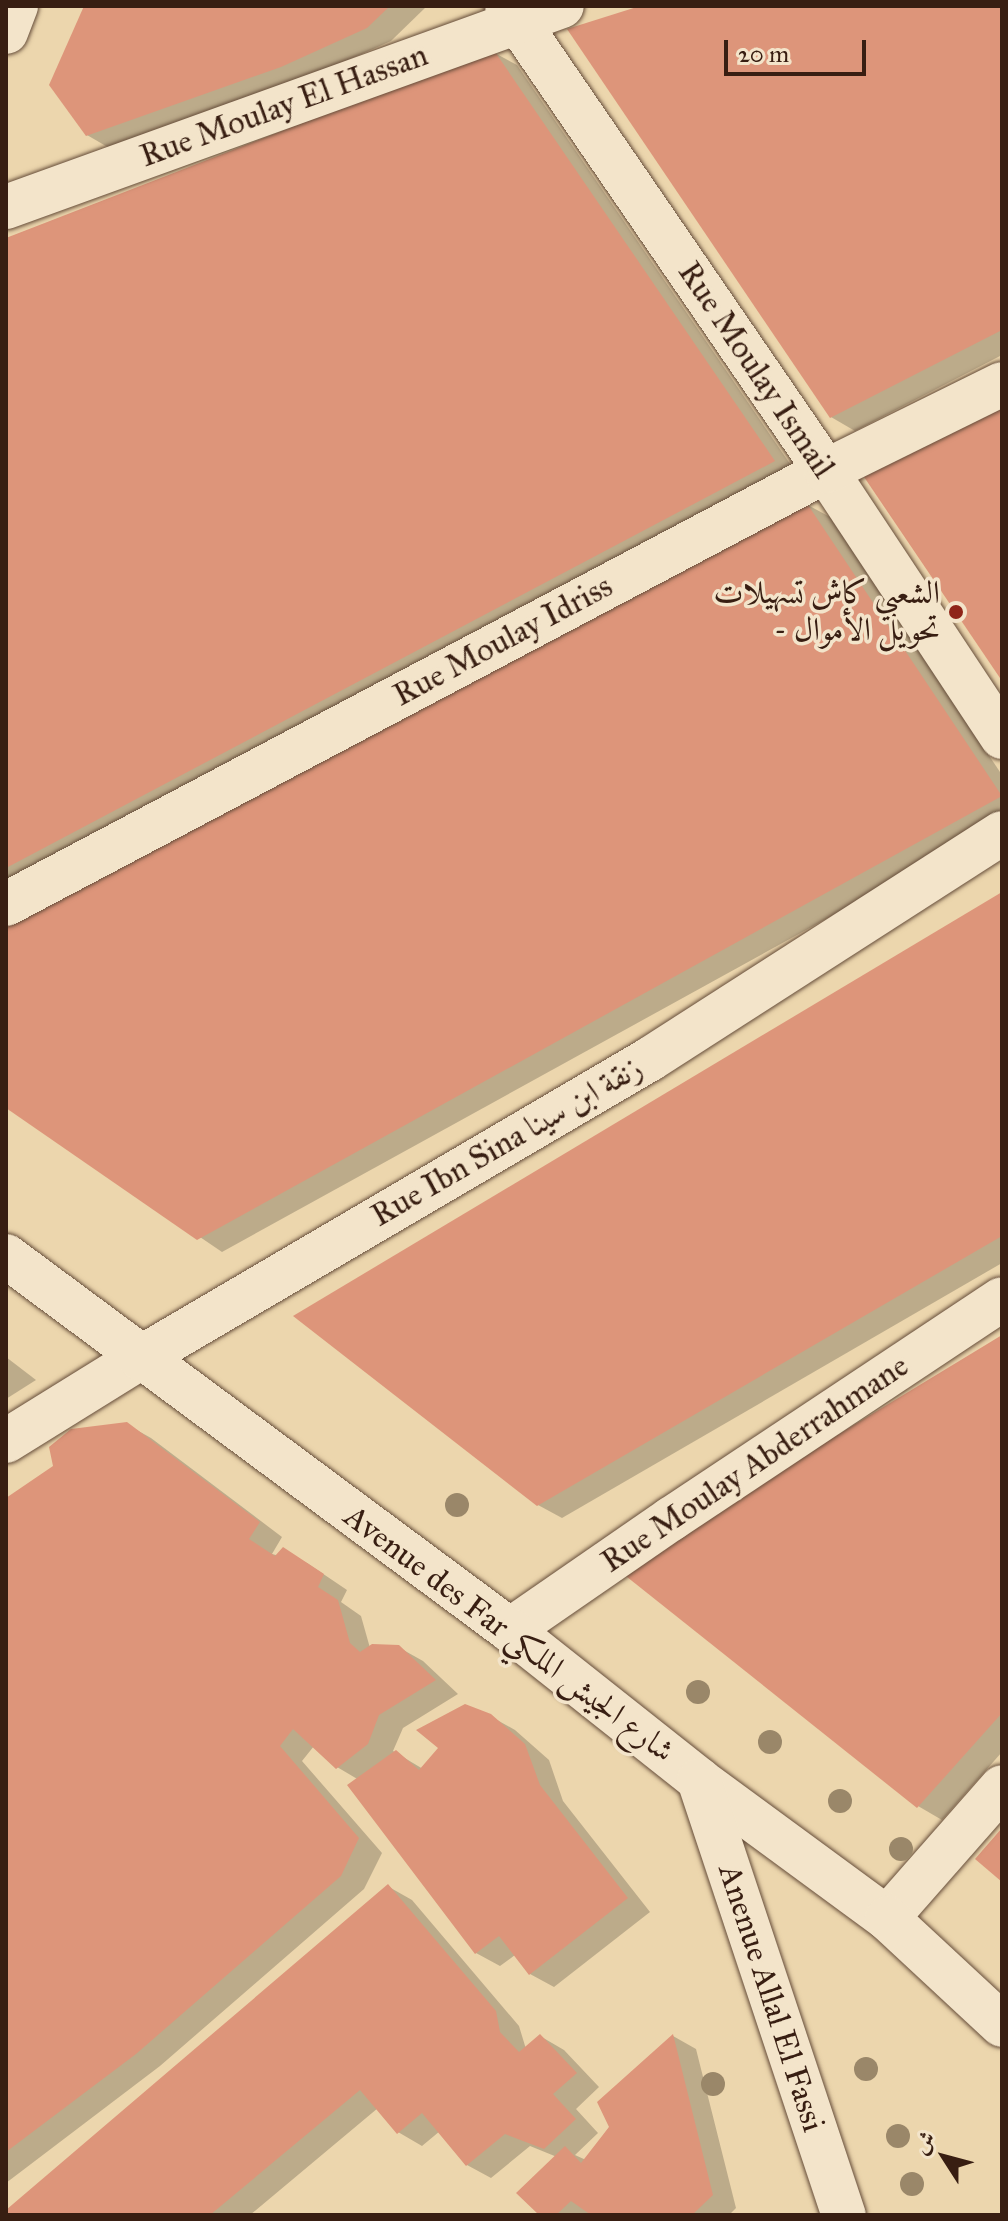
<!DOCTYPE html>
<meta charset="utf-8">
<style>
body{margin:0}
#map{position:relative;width:1008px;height:2221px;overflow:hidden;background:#ecd6ad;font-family:"IM FELL Great Primer",Amiri,serif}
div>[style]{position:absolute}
.shadow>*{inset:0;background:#0003}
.building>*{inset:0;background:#dd957a}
.roads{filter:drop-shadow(0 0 2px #654c39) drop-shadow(0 0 2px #654c39)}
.minor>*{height:44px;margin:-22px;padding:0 22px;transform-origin:22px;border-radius:22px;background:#f3e4ca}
.tertiary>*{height:44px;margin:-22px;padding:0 22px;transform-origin:22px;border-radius:22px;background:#f3e4ca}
.trees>*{width:24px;height:24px;margin:-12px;border-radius:50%;background:#9a8769}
.dots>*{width:22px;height:22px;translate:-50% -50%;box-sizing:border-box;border:4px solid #f3e4ca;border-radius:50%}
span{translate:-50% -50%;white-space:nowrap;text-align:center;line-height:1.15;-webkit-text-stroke:7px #f3e4ca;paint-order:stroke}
.street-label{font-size:32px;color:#381e12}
.poi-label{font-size:32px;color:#381e12}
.right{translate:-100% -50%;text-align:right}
.frame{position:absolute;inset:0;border:8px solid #381e12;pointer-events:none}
.north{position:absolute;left:904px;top:2117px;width:80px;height:80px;-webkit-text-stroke:6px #f3e4ca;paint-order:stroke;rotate:306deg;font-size:22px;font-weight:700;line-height:32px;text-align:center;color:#381e12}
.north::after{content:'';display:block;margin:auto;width:28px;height:36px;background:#381e12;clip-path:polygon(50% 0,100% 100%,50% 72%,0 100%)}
.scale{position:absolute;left:724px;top:40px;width:142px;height:36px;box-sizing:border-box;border:4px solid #381e12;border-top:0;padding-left:10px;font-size:24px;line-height:28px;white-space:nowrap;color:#381e12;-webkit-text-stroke:6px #f3e4ca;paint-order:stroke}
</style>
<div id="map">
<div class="shadow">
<i style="clip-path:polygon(86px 6px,427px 6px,391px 41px,305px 79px,111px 149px,87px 135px)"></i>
<i style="clip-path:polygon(647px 6px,1002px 6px,1002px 355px,855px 431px,831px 417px)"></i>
<i style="clip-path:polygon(493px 52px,517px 65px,797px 474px,6px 893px,6px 240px)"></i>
<i style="clip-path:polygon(806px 504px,830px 517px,1002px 775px,1002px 822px,222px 1252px,6px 1105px,6px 926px)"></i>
<i style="clip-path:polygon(1002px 894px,1002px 1263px,562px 1518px,538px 1505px)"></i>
<i style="clip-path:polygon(1002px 1337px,1002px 1752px,942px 1820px,918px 1806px)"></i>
<i style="clip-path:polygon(6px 1357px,36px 1380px,6px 1399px)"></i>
<i style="clip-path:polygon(126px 1424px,151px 1438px,282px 1537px,272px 1554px,307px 1563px,347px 1590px,341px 1602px,361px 1616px,370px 1648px,398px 1647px,423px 1661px,458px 1694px,403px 1728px,393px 1751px,423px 1769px,490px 1716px,515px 1730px,549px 1760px,563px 1801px,650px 1912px,554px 1987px,530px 1974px,515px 1955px,500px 1966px,476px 1953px,359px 1780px,337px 1767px,314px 1746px,302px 1761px,382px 1853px,364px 1889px,160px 2066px,6px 2183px,6px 1500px)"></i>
<i style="clip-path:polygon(389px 1887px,412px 1900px,519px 2026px,526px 2049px,540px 2036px,564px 2050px,599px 2087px,576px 2109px,598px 2133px,575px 2155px,586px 2160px,673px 2036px,696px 2049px,736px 2208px,729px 2215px,541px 2215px,557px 2157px,530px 2146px,491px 2178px,467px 2165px,440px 2131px,422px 2146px,398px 2132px,378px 2108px,250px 2215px,6px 2215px)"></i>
</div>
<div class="building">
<i style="clip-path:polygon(84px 6px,390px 6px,367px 28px,281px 67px,86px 136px,49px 85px)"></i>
<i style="clip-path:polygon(640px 6px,1002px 6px,1002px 330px,830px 418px,567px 29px)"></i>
<i style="clip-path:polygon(493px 49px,775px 461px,6px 868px,6px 238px)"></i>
<i style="clip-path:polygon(1002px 404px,1002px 681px,862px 474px)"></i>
<i style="clip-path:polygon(806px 502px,1002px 796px,197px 1240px,6px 1108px,6px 924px)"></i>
<i style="clip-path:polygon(1002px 892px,1002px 1236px,537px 1506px,293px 1316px)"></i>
<i style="clip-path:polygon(1002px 1335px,1002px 1713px,917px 1808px,617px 1569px)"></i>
<i style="clip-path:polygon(127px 1422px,260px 1522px,249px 1539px,275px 1556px,283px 1547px,324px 1574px,318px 1587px,338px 1600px,350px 1643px,360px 1652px,372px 1644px,399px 1645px,436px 1680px,379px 1715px,368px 1744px,336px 1769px,293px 1729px,280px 1746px,359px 1838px,341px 1876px,136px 2054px,6px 2152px,6px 1498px,53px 1466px,49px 1447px,71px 1429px)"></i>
<i style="clip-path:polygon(465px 1704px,491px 1714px,525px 1744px,540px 1785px,628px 1898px,529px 1975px,499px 1936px,475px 1954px,347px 1785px,396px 1750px,419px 1770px,438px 1748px,416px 1730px)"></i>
<i style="clip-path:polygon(1002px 1828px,1002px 1882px,975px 1859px)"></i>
<i style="clip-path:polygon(388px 1884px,496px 2011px,500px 2032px,519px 2052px,540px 2034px,577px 2073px,553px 2094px,576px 2119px,544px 2149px,505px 2134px,466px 2166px,422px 2113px,397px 2134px,360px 2090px,210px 2215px,6px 2215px,6px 2210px)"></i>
<i style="clip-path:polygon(673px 2034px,713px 2195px,692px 2215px,591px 2215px,571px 2201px,556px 2215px,539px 2215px,516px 2193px,565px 2146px,581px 2163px,609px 2127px,597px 2102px)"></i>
</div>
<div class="roads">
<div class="minor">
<i style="left:507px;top:6px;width:564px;rotate:55.55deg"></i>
<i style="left:826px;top:471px;width:319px;rotate:56.5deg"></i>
<i style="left:6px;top:207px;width:591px;rotate:-19.88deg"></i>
<i style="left:6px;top:904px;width:927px;rotate:-27.84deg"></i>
<i style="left:826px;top:471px;width:196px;rotate:-26.3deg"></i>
<i style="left:6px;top:1441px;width:158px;rotate:-31.8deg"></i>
<i style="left:140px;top:1358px;width:591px;rotate:-30.38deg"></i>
<i style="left:650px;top:1059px;width:418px;rotate:-32.7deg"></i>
<i style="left:510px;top:1630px;width:196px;rotate:-34.6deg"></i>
<i style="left:671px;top:1519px;width:397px;rotate:-33.6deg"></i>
<i style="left:887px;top:1918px;width:174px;rotate:-48.7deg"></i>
</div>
<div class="tertiary">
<i style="left:6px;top:32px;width:28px;rotate:-69deg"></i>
<i style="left:6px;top:1256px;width:628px;rotate:36.58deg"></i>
<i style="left:510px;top:1630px;width:241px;rotate:38.4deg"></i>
<i style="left:699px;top:1780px;width:233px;rotate:36.3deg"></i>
<i style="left:887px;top:1918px;width:157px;rotate:42.9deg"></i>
<i style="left:699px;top:1780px;width:459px;rotate:71.6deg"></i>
</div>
</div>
<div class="trees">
<i style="left:457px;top:1505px"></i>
<i style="left:698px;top:1692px"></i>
<i style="left:770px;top:1742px"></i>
<i style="left:840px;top:1801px"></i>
<i style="left:901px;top:1849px"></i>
<i style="left:866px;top:2069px"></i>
<i style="left:713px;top:2084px"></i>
<i style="left:898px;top:2136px"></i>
<i style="left:912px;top:2184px"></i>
</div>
<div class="dots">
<i style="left:956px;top:612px;background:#8f2418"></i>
</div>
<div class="street-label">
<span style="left:284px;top:106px;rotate:-20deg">Rue Moulay El Hassan</span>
<span style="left:756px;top:370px;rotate:56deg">Rue Moulay Ismail</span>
<span style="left:503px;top:641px;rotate:-28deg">Rue Moulay Idriss</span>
<span style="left:507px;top:1142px;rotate:-30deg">Rue Ibn Sina زنقة ابن سينا</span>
<span style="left:755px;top:1464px;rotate:-34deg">Rue Moulay Abderrahmane</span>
<span style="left:509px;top:1634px;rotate:37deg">Avenue des Far شارع الجيش الملكي</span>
<span style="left:771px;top:1998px;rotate:72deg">Anenue Allal El Fassi</span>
</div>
<div class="poi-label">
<span class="right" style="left:940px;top:612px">الشعبي كاش تسهيلات<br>- تحويل الأموال</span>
</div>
<div class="frame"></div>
<div class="north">ش</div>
<div class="scale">20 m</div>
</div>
